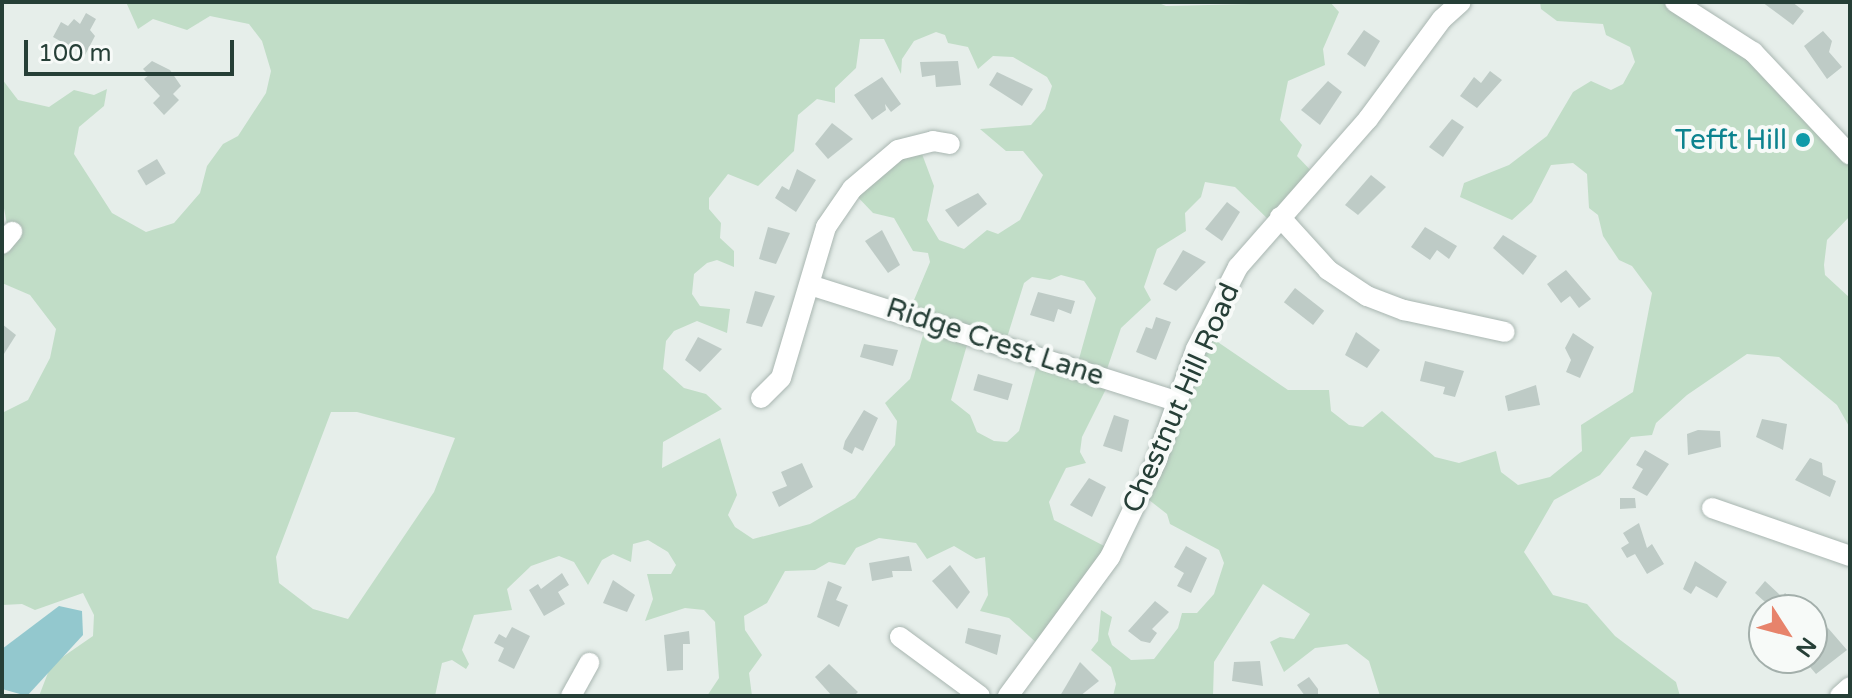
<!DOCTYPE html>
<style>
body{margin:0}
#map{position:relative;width:1852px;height:698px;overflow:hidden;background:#e6eeea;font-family:"Varela Round",sans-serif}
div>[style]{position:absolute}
.green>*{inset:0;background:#c1ddc7}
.water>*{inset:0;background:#93c8ce}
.building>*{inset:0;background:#becbc6;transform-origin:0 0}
.roads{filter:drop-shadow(0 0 2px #a9b6b1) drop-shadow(0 0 2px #a9b6b1)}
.minor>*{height:20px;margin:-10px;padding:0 10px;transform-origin:10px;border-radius:10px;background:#fff}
.dots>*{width:22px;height:22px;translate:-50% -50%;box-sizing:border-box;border:4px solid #f7faf8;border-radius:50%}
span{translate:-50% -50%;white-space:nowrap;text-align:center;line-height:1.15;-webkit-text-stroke:8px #f7faf8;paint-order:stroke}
.culture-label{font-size:28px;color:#0d838f}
.right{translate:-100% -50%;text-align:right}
.street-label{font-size:28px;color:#263f37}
.frame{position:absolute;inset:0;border:4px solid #263f37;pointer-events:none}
.north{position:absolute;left:1748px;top:594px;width:80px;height:80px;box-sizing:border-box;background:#f7faf8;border:2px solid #a3afab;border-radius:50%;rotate:126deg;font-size:22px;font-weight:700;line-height:32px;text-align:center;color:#263f37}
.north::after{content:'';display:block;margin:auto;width:28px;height:36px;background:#e7836b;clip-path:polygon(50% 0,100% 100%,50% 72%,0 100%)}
.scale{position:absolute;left:24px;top:40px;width:210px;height:36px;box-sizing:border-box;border:4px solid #263f37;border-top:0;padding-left:10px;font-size:24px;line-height:28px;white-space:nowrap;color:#263f37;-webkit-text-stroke:6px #f7faf8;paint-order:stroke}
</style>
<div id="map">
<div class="green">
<i style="clip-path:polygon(evenodd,126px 2px,1156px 2px,1166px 6px,1330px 2px,1339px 12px,1323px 49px,1325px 65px,1288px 81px,1280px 120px,1302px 145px,1297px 156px,1317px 177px,1274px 225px,1235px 187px,1205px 182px,1201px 197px,1185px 213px,1186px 231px,1157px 249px,1144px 287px,1151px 300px,1121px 328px,1105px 375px,1109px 383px,1082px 437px,1080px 452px,1086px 463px,1066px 468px,1049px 502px,1054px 520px,1110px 549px,1040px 646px,1009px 618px,980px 611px,988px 595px,985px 557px,976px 559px,954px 546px,927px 559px,916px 543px,879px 538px,856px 548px,845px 565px,829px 562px,815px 570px,785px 571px,767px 603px,744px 616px,745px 630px,762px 655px,749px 673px,752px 696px,707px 696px,719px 678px,715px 622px,704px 610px,685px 608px,645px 621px,653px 599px,647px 574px,671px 574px,676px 565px,668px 552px,648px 540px,633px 544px,631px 562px,613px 554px,602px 560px,588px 585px,574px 562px,559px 556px,531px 566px,507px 589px,512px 610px,474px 615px,462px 650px,469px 664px,466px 669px,452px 660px,442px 663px,435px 696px,39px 696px,51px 665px,93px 636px,94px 615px,83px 593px,35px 610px,22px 604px,2px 605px,2px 413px,28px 400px,50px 358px,56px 329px,30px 295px,2px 283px,2px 245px,9px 236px,2px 197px,2px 79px,18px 100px,49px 107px,74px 90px,94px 95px,107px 89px,104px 106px,79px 127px,74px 154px,112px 213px,146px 232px,174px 223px,200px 193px,207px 166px,223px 144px,238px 136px,266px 93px,271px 71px,262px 41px,249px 24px,210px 16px,187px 30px,153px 19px,138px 29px,126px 2px,936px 32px,945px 35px,948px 43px,968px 47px,978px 69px,993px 56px,1013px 57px,1047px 77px,1052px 86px,1045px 109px,1031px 125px,980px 129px,1006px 151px,1023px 151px,1043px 175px,1020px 220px,998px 234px,987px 230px,964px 249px,939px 240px,927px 220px,934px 186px,919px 146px,853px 192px,873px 213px,894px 218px,913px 251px,928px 253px,930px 262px,909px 312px,927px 322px,910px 379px,885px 403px,897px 421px,895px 445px,855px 498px,810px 524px,753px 539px,735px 527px,728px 515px,737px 495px,720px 438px,662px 468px,663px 442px,722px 409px,706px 394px,684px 388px,663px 369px,666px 341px,674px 331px,697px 321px,727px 333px,730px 309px,700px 306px,692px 294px,694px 274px,707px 263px,717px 260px,734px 267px,734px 251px,720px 238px,721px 223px,709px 209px,709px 198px,728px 174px,758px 186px,794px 151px,798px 115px,817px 99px,835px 103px,835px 88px,856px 68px,860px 39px,884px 39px,901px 74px,902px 59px,914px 41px,936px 32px,126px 2px,1061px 275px,1084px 281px,1096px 298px,1077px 366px,1039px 358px,1019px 431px,1007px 442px,994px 441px,977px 432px,970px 415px,951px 400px,969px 338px,1005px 344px,1024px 283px,1032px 277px,1050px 280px,1061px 275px,126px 2px,331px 412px,357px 412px,455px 438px,434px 492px,348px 619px,313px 609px,279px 583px,276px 557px,331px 412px)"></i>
<i style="clip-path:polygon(1540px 2px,1675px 2px,1726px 30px,1850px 155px,1850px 216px,1827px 240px,1824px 265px,1825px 275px,1850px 298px,1850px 428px,1837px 405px,1779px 357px,1747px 354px,1687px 395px,1656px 423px,1652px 435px,1631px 437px,1600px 475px,1554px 500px,1524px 552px,1553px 595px,1587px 604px,1615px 636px,1676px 682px,1680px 696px,1380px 696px,1369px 661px,1347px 644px,1315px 648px,1284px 672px,1270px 642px,1280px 637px,1294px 639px,1310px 614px,1263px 584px,1214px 662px,1213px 696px,1113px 696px,1116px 684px,1111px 667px,1091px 650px,1098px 641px,1101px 610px,1112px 617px,1108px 634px,1112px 645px,1131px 660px,1154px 659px,1178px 628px,1182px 613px,1197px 613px,1214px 594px,1224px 563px,1219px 550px,1170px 524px,1167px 514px,1144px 496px,1206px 334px,1288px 390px,1329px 390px,1331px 411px,1349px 425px,1363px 427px,1382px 411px,1435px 457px,1459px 463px,1496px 451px,1501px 472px,1518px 485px,1550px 477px,1582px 451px,1581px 425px,1633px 392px,1652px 293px,1632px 266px,1619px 260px,1603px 236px,1598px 215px,1589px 208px,1587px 174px,1573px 163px,1551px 165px,1532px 202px,1512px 220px,1460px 197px,1464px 183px,1509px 165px,1547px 136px,1573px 92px,1591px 81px,1611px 90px,1623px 84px,1635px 62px,1630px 47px,1606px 35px,1603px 24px,1557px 21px,1541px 9px)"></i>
</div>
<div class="water">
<i style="clip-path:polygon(59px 606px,82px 611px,83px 635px,27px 696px,2px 689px,2px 649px)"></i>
</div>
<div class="building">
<i style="clip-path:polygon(1762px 2px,1792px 2px,1804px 11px,1793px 25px)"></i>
<i style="clip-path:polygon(86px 13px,96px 19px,90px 30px,95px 36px,85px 55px,53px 37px,61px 22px,68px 26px,74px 19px,80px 24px)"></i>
<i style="clip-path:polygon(1364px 30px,1380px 41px,1365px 67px,1347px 54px)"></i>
<i style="clip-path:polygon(1823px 31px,1832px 41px,1829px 52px,1842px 67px,1827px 79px,1804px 46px)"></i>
<i style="clip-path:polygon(152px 61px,170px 70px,181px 86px,173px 94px,179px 100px,164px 115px,153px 103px,160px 96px,144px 79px,149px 75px,143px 69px)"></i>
<i style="clip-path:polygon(958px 61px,961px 85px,936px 87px,935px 75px,922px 77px,920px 62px)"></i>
<i style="clip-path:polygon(1490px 71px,1502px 80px,1477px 108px,1460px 96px,1474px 77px,1481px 83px)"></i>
<i style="clip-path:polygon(997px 72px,1033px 89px,1022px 106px,989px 85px)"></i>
<i style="clip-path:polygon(882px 77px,901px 104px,891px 112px,885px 104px,886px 110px,872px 120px,854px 95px)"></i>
<i style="clip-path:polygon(1328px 81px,1342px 92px,1320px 125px,1301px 110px)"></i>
<i style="clip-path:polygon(1452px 119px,1464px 127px,1443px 157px,1429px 147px)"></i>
<i style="clip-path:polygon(832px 123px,853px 139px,828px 159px,815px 144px)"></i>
<i style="left:157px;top:159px;width:17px;height:23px;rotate:59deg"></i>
<i style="clip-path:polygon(797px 169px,816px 180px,796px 212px,775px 198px,782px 186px,789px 190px)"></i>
<i style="clip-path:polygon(1371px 175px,1386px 187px,1358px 215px,1345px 205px)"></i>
<i style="clip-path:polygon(978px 193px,987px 204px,958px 227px,945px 210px)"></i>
<i style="clip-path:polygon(1227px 202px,1240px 212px,1222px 241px,1205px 229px)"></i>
<i style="clip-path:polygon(768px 227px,790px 233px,776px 264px,759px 259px)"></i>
<i style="clip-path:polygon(1425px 227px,1457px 246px,1449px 259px,1437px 250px,1430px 260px,1411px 247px)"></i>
<i style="clip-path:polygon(882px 230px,900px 265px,888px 273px,865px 241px)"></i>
<i style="clip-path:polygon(1503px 235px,1537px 256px,1523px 275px,1493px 248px)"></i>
<i style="clip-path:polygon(1183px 250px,1206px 262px,1176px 291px,1163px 284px)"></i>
<i style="clip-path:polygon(1566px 270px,1591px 299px,1579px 308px,1570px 296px,1561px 303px,1547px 284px)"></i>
<i style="left:1295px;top:288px;width:37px;height:18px;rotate:38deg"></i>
<i style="clip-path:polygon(755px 291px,775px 296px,762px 327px,746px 323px)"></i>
<i style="clip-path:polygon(1038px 292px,1075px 301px,1071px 314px,1058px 309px,1054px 322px,1030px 315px)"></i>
<i style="clip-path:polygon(1156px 317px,1171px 322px,1156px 360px,1136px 352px,1146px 327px,1152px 329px)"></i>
<i style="clip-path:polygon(2px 324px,16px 335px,2px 357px)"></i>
<i style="clip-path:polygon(1356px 332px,1380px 350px,1367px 368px,1345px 355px)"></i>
<i style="clip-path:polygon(1573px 333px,1594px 347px,1580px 378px,1566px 372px,1571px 360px,1565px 348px)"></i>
<i style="clip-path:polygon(698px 337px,722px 349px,700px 372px,685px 360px)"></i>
<i style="clip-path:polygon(864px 344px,898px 350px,893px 366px,860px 357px)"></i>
<i style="clip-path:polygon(1425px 361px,1464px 371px,1455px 397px,1443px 394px,1445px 387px,1420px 381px)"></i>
<i style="left:978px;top:374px;width:36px;height:17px;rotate:16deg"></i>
<i style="clip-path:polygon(1536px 385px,1540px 405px,1508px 411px,1505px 396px)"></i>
<i style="clip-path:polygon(864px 410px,878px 418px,863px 451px,855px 447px,852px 454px,843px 449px,845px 441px)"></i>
<i style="clip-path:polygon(1114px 415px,1129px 420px,1122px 452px,1103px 446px)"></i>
<i style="clip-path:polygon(1762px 419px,1787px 424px,1783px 450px,1756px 437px)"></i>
<i style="clip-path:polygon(1698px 430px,1720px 431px,1721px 447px,1688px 455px,1687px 434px)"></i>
<i style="clip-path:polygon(1645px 450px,1669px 464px,1647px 496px,1632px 488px,1643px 469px,1636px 465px)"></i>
<i style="clip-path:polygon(1810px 458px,1822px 463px,1823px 475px,1836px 481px,1830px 497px,1795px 480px)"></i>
<i style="clip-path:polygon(802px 463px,813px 487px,779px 507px,772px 492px,787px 486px,781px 472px)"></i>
<i style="clip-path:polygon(1089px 478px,1106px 487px,1092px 517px,1070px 505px)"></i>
<i style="clip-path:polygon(1620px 498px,1635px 498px,1636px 508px,1620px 509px)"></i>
<i style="clip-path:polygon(1639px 523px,1647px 548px,1652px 544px,1664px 564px,1647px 574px,1635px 554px,1627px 558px,1621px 548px,1629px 543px,1623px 533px)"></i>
<i style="clip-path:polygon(1186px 546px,1207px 558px,1191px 593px,1177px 586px,1184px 573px,1174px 567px)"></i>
<i style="clip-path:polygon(909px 556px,912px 571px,892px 571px,893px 577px,872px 581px,869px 563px)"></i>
<i style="clip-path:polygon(1695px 561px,1727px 582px,1717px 598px,1696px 586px,1691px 594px,1683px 589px)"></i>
<i style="clip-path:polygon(950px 565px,970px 592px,957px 609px,932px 581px)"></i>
<i style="clip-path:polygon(562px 573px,569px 585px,558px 592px,565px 604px,544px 616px,529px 590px,538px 584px,541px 589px)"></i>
<i style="clip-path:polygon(613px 580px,635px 595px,627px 612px,603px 603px)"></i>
<i style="clip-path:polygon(828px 581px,842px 587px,836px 600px,848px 605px,839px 627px,817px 617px)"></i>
<i style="clip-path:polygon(1765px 581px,1782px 597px,1785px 593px,1803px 608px,1774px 610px,1755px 593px)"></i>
<i style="clip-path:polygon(1155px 601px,1169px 612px,1152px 629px,1157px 633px,1150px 643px,1141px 641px,1128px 631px)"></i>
<i style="clip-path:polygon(512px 627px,530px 636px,514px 669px,498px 661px,504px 648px,494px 643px,499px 634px,506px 638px)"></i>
<i style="clip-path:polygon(968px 628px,1001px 635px,997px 655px,965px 643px)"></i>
<i style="clip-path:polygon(1828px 628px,1847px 650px,1816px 674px,1805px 661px,1825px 644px,1818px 636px)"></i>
<i style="clip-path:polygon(689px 631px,690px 644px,683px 644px,683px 670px,667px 671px,664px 635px)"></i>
<i style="clip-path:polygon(1260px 661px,1263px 686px,1232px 681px,1234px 662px)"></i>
<i style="clip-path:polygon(1080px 662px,1099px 681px,1080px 696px,1060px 696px)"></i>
<i style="clip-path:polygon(829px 664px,858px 692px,854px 696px,832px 696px,815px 677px)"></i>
<i style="clip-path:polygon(1309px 677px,1318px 689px,1318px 696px,1305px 696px,1297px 685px)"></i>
</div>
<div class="roads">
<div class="minor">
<i style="left:1675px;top:2px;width:93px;rotate:32.7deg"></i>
<i style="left:1753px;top:52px;width:141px;rotate:46.7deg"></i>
<i style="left:1280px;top:217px;width:72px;rotate:47.8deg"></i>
<i style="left:1328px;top:270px;width:47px;rotate:33.7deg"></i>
<i style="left:1367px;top:296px;width:40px;rotate:21deg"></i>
<i style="left:1404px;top:310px;width:103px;rotate:12.3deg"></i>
<i style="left:2px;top:244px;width:16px;rotate:-50deg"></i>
<i style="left:810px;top:285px;width:386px;rotate:17.6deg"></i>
<i style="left:761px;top:398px;width:28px;rotate:-45deg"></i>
<i style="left:781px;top:378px;width:158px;rotate:-73.4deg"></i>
<i style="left:826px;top:227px;width:46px;rotate:-55.6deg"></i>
<i style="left:852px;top:189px;width:60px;rotate:-40.3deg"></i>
<i style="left:898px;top:150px;width:36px;rotate:-14deg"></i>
<i style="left:933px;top:141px;width:17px;rotate:10deg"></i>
<i style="left:1712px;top:508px;width:146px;rotate:19.2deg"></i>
<i style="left:900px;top:637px;width:99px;rotate:36.4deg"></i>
<i style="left:571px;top:696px;width:38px;rotate:-61deg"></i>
<i style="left:1008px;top:696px;width:172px;rotate:-53.7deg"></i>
<i style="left:1110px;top:557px;width:106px;rotate:-64.2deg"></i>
<i style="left:1156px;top:462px;width:120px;rotate:-70.5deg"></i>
<i style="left:1196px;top:349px;width:92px;rotate:-62.9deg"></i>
<i style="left:1238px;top:267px;width:197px;rotate:-48.7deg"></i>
<i style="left:1368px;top:119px;width:124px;rotate:-53.5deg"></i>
<i style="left:1442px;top:19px;width:25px;rotate:-42deg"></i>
<i style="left:1840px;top:696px;width:13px;rotate:-42deg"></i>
</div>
</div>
<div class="dots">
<i style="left:1803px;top:140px;background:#0f9aa8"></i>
</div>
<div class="culture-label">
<span class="right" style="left:1787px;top:140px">Tefft Hill</span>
</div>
<div class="street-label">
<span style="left:995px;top:342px;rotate:18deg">Ridge Crest Lane</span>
<span style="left:1181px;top:398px;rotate:-66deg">Chestnut Hill Road</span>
</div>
<div class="frame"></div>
<div class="north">N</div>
<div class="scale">100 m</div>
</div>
